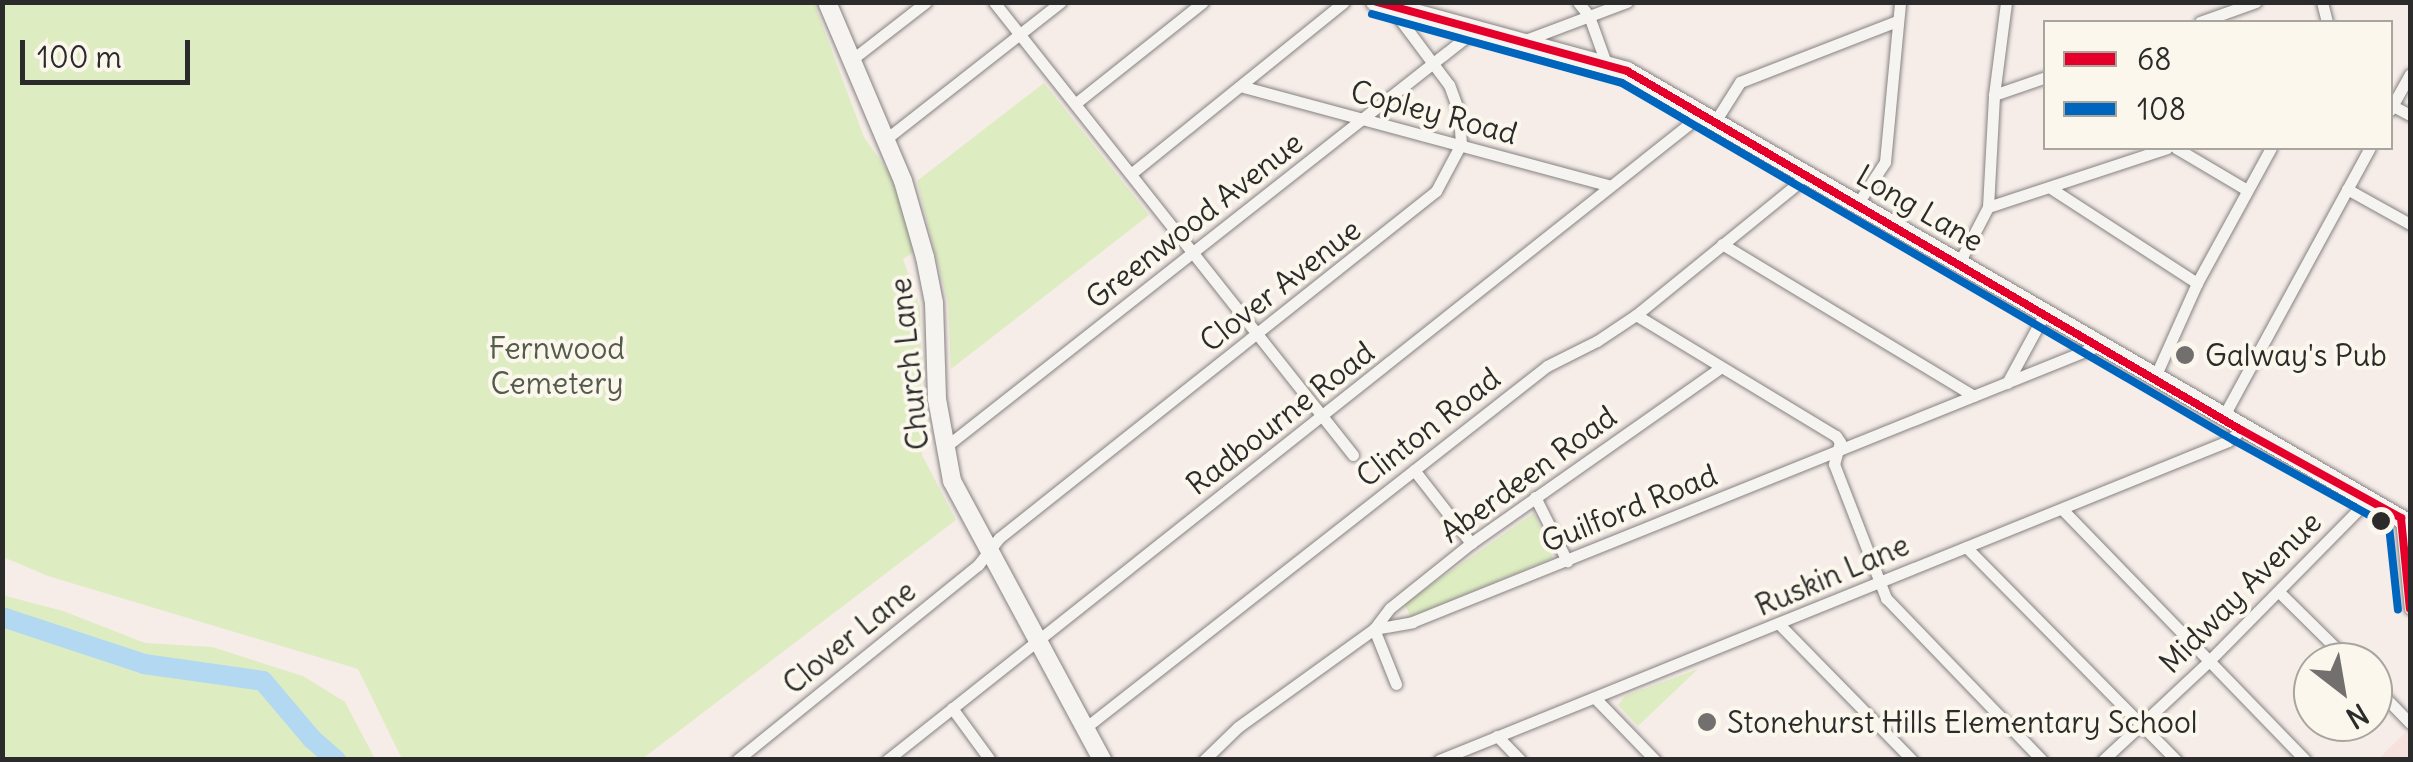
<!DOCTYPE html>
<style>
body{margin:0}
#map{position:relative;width:2413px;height:762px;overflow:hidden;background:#f6ede9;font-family:Delius,sans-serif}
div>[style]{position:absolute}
.built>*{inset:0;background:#f6e1dc}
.green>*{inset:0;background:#deecc2}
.river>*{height:20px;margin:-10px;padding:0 10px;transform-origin:10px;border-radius:10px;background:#b2d9f1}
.roads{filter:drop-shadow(0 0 2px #868280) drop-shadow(0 0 2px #868280)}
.street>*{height:11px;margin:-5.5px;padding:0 5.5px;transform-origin:5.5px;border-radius:5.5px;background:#f6f4f0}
.secondary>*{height:18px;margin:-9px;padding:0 9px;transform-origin:9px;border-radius:9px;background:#f6f4f0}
.bus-1>*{height:8px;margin:-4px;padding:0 4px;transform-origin:4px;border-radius:4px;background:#e4002b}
.bus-2>*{height:8px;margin:-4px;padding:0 4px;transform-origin:4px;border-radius:4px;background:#0065bd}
.dots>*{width:28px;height:28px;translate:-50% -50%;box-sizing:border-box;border:5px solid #fbf7ec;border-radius:50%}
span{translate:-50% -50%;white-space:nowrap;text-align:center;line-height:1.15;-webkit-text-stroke:8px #fbf7ec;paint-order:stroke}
.street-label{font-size:30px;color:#2b2b2b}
.park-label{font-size:30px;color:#535b49}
.poi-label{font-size:30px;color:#2b2b2b}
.left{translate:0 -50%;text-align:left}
.frame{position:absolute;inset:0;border:5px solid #2b2b2b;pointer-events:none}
.legend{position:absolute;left:2043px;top:20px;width:350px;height:130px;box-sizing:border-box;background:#fbf7ec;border:2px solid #a8a59f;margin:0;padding:12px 18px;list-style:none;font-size:30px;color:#2b2b2b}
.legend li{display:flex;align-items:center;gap:20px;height:50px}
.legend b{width:50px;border:2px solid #a8a59f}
.north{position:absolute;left:2293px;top:642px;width:100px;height:100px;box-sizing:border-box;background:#fbf7ec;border:2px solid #a8a59f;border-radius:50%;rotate:149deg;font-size:28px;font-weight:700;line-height:40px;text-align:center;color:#2b2b2b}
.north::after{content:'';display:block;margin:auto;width:35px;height:45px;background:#726f6e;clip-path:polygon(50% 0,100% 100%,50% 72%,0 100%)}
.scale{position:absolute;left:20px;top:40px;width:170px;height:45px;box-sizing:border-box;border:5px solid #2b2b2b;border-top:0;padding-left:12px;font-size:30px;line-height:35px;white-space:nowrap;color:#2b2b2b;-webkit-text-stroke:8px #fbf7ec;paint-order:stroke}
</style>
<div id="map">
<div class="built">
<i style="clip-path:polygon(2410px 728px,2410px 759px,2377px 760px)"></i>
</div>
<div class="green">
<i style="clip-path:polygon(3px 3px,814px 3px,864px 137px,891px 176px,911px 239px,914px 252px,903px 259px,920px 307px,922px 455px,956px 520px,642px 759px,402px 759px,358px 669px,48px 576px,3px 557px)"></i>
<i style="clip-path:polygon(1044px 83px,1149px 215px,951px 369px,948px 303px,917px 181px)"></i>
<i style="clip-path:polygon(1534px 513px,1553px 558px,1411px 617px,1404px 604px)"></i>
<i style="clip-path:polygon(2px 595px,63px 611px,145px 643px,212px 647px,303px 676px,345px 702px,375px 759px,3px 759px)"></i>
<i style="clip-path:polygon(1698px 669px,1638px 726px,1618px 705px,1625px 696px)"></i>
</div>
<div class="river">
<i style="left:2px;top:617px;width:150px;rotate:18.3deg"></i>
<i style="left:144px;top:664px;width:120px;rotate:8.1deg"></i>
<i style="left:263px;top:681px;width:76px;rotate:49.8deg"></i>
<i style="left:312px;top:739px;width:32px;rotate:41deg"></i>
</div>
<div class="roads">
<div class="street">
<i style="left:994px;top:2px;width:578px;rotate:51.6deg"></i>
<i style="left:1578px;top:2px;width:18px;rotate:52deg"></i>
<i style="left:1589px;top:16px;width:50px;rotate:70.1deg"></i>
<i style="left:2322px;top:2px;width:21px;rotate:76deg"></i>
<i style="left:2200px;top:22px;width:59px;rotate:-19.7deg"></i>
<i style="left:1523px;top:41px;width:111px;rotate:-20.6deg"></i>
<i style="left:850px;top:61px;width:96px;rotate:-37.8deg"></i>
<i style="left:1244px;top:87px;width:379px;rotate:15.1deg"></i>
<i style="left:1994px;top:95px;width:55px;rotate:-19.1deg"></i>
<i style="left:1076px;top:103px;width:162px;rotate:-38.5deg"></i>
<i style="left:2393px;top:106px;width:19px;rotate:28deg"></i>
<i style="left:2390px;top:110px;width:41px;rotate:-60.9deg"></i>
<i style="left:1716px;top:120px;width:45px;rotate:-57.7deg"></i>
<i style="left:1740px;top:82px;width:168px;rotate:-21.2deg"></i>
<i style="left:886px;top:139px;width:222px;rotate:-38.1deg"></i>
<i style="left:2176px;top:148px;width:82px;rotate:30.6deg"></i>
<i style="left:1132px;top:173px;width:272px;rotate:-38.9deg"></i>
<i style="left:2052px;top:189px;width:173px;rotate:33deg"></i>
<i style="left:2347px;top:189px;width:72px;rotate:29.1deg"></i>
<i style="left:1858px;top:203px;width:49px;rotate:-56.6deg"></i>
<i style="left:1885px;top:162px;width:161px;rotate:-84.6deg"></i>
<i style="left:1988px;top:207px;width:188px;rotate:-18.2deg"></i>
<i style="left:1722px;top:244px;width:294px;rotate:31.1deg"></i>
<i style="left:1959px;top:263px;width:63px;rotate:-62.6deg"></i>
<i style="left:1988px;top:207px;width:112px;rotate:-86.9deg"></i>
<i style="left:1994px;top:95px;width:94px;rotate:-82.6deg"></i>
<i style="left:1636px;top:315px;width:234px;rotate:31.2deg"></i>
<i style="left:1836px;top:436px;width:7px;rotate:56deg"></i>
<i style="left:1840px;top:442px;width:23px;rotate:105deg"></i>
<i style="left:1834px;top:464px;width:144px;rotate:68.8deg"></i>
<i style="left:1886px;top:598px;width:225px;rotate:46.1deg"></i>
<i style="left:2155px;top:377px;width:103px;rotate:-65.9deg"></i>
<i style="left:2197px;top:283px;width:154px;rotate:-61.3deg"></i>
<i style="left:2007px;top:383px;width:80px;rotate:-61.5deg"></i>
<i style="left:2222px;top:419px;width:309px;rotate:-61.4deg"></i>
<i style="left:944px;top:448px;width:674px;rotate:-38.2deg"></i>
<i style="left:1414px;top:470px;width:93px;rotate:52deg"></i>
<i style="left:1535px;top:497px;width:72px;rotate:63.4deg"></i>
<i style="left:2062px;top:509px;width:349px;rotate:45.9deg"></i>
<i style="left:2401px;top:519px;width:90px;rotate:84.3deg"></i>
<i style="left:1966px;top:547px;width:299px;rotate:45.4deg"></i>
<i style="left:2279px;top:592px;width:100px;rotate:44.6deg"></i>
<i style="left:1779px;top:624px;width:190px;rotate:45.6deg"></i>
<i style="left:1396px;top:684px;width:59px;rotate:-111.8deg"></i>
<i style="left:1374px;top:629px;width:26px;rotate:-53deg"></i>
<i style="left:1390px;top:608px;width:104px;rotate:-38.7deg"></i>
<i style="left:1471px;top:543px;width:304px;rotate:-35.1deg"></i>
<i style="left:2373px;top:685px;width:53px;rotate:45.8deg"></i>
<i style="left:1595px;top:698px;width:86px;rotate:45.9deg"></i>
<i style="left:952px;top:708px;width:64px;rotate:53.8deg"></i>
<i style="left:1085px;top:728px;width:587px;rotate:-38.08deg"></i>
<i style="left:1547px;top:366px;width:56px;rotate:-26.6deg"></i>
<i style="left:1597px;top:341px;width:47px;rotate:-33.7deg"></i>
<i style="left:1636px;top:315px;width:206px;rotate:-39.1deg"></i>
<i style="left:1796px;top:185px;width:14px;rotate:-56deg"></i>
<i style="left:1497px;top:736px;width:33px;rotate:46deg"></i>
<i style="left:737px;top:760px;width:310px;rotate:-39deg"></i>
<i style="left:978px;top:565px;width:34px;rotate:-52deg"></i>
<i style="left:999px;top:538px;width:558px;rotate:-38.45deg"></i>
<i style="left:1436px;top:191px;width:53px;rotate:-62deg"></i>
<i style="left:1461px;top:144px;width:32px;rotate:-94deg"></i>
<i style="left:1459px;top:112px;width:29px;rotate:-110deg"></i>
<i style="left:1449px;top:85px;width:99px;rotate:-126.8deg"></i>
<i style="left:887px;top:760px;width:1041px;rotate:-38.41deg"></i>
<i style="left:1204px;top:760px;width:47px;rotate:-44.1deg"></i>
<i style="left:1238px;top:727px;width:168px;rotate:-35.8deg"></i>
<i style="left:1374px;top:629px;width:39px;rotate:-10deg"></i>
<i style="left:1412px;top:622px;width:742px;rotate:-21.93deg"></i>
<i style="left:1439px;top:760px;width:851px;rotate:-22.01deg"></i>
<i style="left:2228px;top:441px;width:17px;rotate:-40deg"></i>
<i style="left:2103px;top:760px;width:144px;rotate:-43deg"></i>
<i style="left:2208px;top:662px;width:228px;rotate:-45.4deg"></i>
</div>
<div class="secondary">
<i style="left:827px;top:2px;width:194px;rotate:67deg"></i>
<i style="left:903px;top:181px;width:79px;rotate:73.9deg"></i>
<i style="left:925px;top:257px;width:47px;rotate:78.9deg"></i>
<i style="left:934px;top:303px;width:96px;rotate:88.2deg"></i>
<i style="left:937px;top:399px;width:83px;rotate:79.6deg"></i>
<i style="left:952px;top:481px;width:317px;rotate:61.7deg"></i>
<i style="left:1375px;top:2px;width:261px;rotate:15.3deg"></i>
<i style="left:1627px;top:71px;width:905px;rotate:30.05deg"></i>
</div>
</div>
<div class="bus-1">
<i style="left:1377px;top:2px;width:259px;rotate:15.4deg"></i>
<i style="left:1627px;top:71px;width:711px;rotate:30.31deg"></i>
<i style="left:2241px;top:430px;width:183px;rotate:28.8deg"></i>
<i style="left:2401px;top:518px;width:91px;rotate:84.4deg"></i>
</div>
<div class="bus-2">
<i style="left:1372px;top:14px;width:259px;rotate:15.4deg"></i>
<i style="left:1622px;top:83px;width:710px;rotate:30.29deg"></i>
<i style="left:2235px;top:441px;width:176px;rotate:28.9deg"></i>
<i style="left:2389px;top:526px;width:84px;rotate:83.9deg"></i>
</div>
<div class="dots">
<i style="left:2185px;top:355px;background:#726f6e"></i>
<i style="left:2381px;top:521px;background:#2b2b2b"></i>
<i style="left:1707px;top:722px;background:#726f6e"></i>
</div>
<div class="street-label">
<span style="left:1434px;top:112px;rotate:15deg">Copley Road</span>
<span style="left:1920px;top:208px;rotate:30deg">Long Lane</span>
<span style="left:1194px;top:220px;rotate:-38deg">Greenwood Avenue</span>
<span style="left:1280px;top:285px;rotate:-38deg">Clover Avenue</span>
<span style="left:909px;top:364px;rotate:-96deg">Church Lane</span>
<span style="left:1280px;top:418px;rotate:-38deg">Radbourne Road</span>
<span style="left:1428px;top:427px;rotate:-38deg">Clinton Road</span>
<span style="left:1528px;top:474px;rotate:-36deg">Aberdeen Road</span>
<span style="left:1629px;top:508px;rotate:-22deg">Guilford Road</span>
<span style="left:1832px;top:575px;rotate:-23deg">Ruskin Lane</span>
<span style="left:2240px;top:592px;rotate:-45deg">Midway Avenue</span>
<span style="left:849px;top:637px;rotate:-39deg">Clover Lane</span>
</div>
<div class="park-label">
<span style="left:557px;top:365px">Fernwood<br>Cemetery</span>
</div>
<div class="poi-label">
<span class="left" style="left:2205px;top:355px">Galway's Pub</span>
<span class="left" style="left:1727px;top:722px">Stonehurst Hills Elementary School</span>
</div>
<div class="frame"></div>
<ul class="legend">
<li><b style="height:12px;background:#e4002b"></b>68</li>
<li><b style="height:12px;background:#0065bd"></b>108</li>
</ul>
<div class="north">N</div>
<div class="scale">100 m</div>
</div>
